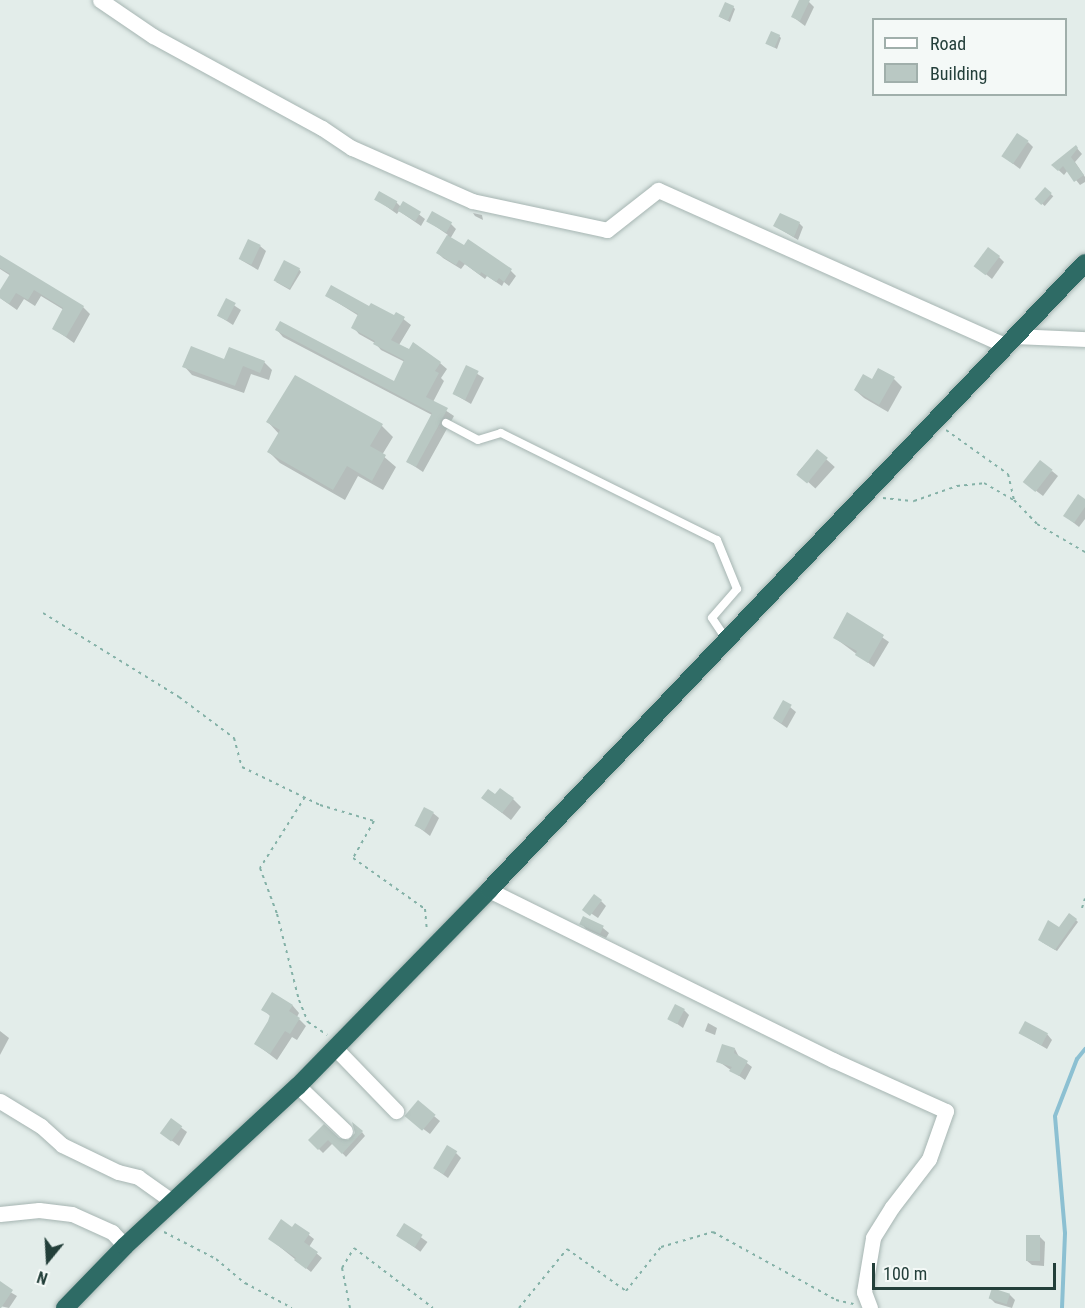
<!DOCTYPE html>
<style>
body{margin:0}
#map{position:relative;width:1085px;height:1308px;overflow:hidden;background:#e3edea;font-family:"Roboto Condensed",sans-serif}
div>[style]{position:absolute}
.shadow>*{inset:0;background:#0003;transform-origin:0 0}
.stream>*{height:4px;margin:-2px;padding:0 2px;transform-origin:2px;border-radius:2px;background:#8cc0d2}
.building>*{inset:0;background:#b9c8c3;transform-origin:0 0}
.path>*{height:2px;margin-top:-1px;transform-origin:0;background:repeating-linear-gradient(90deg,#84b1a7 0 3px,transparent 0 7.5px)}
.roads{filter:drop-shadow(0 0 2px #a6b5b2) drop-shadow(0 0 2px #a6b5b2)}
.lane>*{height:8px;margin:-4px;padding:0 4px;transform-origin:4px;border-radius:4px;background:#fff}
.street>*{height:15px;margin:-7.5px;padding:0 7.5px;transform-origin:7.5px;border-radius:7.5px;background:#fff}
.highway>*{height:18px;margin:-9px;padding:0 9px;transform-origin:9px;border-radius:9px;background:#2e6b65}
span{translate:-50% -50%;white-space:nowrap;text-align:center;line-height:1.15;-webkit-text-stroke:6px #f4f9f7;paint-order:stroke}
.legend{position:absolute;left:872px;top:18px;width:195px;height:78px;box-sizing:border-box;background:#f4f9f7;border:2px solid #a0afab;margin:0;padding:8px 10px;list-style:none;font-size:18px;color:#233f3a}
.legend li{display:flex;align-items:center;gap:12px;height:30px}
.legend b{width:30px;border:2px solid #a0afab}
.north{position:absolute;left:18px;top:1230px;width:60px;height:60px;-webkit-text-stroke:4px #f4f9f7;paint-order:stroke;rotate:198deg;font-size:16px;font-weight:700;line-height:24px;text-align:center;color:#233f3a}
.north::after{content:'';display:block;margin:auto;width:21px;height:27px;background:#233f3a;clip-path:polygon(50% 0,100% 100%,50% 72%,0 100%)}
.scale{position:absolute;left:872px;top:1263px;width:184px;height:27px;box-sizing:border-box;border:3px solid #233f3a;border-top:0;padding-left:8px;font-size:18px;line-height:21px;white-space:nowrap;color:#233f3a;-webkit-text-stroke:4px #f4f9f7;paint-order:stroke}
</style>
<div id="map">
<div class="shadow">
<i style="clip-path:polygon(801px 0,809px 2px,814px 7px,805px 26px,793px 17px)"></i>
<i style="clip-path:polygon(733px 7px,735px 9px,730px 22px,720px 17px)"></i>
<i style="clip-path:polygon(779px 36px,781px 38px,777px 49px,768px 44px)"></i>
<i style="clip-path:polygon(1028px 142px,1033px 147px,1020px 169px,1004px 157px)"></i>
<i style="clip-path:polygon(1076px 147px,1082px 154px,1075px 162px,1085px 177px,1085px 182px,1080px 185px,1068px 170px,1064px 175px,1053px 165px)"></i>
<i style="left:1045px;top:189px;width:11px;height:13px;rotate:41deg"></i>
<i style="clip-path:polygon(376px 199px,396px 202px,401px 207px,404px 203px,425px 219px,421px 226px,399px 211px,397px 214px)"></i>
<i style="clip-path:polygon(473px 213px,482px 215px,483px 220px,475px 216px)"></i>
<i style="clip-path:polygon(428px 221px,451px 224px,456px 229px,450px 239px,511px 271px,516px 276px,509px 286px,504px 282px,502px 286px,487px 276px,485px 279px,465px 264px,461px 269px,443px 258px,438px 253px,448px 235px)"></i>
<i style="clip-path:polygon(799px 223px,803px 227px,798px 240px,775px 226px)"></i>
<i style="clip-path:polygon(260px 246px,266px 251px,258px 270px,241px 260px)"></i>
<i style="clip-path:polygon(0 257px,83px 307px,90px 314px,74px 343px,53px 328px,64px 310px,41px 296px,35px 306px,24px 299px,17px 310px,0 298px,0 292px,11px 276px,0 269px)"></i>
<i style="clip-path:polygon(999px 257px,1004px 262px,992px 279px,976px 266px)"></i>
<i style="clip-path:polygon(299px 269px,301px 272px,290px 290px,276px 282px)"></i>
<i style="clip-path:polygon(327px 296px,395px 317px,397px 314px,411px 325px,399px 345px,440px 363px,447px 369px,441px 378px,444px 381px,433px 402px,454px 416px,423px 472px,408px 462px,432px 415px,283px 337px,277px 330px,395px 383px,405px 362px,381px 350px,375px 343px,359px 334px,353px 327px,359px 316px)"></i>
<i style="clip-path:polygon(226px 300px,241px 310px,233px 325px,219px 316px)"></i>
<i style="clip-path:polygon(225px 361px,264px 362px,272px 370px,269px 380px,251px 374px,244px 393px,192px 375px,184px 366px)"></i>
<i style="clip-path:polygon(466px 367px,484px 378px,471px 404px,454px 394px)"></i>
<i style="clip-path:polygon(894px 379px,902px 387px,888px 412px,864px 398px,855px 390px)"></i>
<i style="clip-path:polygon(268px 422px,382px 426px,393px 437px,382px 455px,396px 467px,383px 490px,358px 476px,345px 500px,280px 463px,269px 452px,279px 434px)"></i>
<i style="left:817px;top:451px;width:24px;height:29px;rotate:42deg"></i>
<i style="clip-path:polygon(1052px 471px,1058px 476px,1043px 496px,1026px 483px)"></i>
<i style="clip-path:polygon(1085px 500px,1085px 519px,1079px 527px,1065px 516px)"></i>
<i style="clip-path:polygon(848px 614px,889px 642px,874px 667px,835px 638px)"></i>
<i style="clip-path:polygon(784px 702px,796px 712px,787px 728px,774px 719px)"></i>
<i style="clip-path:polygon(495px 796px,513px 799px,521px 807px,511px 820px,483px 798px)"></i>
<i style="clip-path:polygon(433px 813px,439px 818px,430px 836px,417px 826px)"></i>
<i style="clip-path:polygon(601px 901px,606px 906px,598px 918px,589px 912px)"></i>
<i style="clip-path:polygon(584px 918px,603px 928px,609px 933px,606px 938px,586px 929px,581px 923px)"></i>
<i style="clip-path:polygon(1076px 920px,1078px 922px,1057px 951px,1042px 942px)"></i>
<i style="clip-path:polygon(273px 994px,293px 1006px,299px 1013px,297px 1017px,306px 1026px,297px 1040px,292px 1037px,277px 1060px,256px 1044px,271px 1017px,263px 1009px)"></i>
<i style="clip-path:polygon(684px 1010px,689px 1015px,683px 1028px,670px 1019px)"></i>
<i style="clip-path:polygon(708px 1023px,717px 1028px,715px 1035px,705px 1031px)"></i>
<i style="clip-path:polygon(0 1031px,9px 1038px,0 1055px)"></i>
<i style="clip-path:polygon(1020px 1033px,1047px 1034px,1052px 1040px,1047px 1049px)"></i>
<i style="clip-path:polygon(735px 1049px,739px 1057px,752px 1067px,745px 1080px,718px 1061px)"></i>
<i style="clip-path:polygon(418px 1103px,440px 1121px,430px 1134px,413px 1121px)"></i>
<i style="clip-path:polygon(171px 1120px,187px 1132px,179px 1146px,163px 1134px)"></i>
<i style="clip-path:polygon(324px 1126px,343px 1142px,353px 1139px,362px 1132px,365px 1136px,346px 1157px,333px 1143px,323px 1153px,310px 1140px)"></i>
<i style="clip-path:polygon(456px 1153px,461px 1158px,448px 1178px,434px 1168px)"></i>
<i style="clip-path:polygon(296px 1225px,314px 1239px,309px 1247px,322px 1258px,311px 1272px,270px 1239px,293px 1229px)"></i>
<i style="left:404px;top:1225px;width:29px;height:12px;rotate:36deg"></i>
<i style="clip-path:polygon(1040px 1237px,1045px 1242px,1044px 1266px,1032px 1265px,1026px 1260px)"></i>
<i style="clip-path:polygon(0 1286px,17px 1296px,9px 1308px,0 1306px)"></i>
<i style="clip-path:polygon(1010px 1295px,1015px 1300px,1012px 1308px,995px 1303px,990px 1298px)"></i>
</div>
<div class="stream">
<i style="left:1062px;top:1308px;width:75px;rotate:-87.7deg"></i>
<i style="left:1065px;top:1233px;width:117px;rotate:-94.9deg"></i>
<i style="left:1055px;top:1116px;width:61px;rotate:-68.9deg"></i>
<i style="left:1077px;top:1059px;width:13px;rotate:-51deg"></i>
</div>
<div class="building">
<i style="clip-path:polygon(799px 0,810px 0,800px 21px,791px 17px)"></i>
<i style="left:725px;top:2px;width:10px;height:16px;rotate:24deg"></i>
<i style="left:771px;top:31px;width:10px;height:14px;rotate:24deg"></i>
<i style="left:1017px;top:133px;width:14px;height:28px;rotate:34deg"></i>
<i style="clip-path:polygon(1076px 145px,1078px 148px,1071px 157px,1084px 175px,1074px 182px,1063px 166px,1058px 171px,1051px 165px)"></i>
<i style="left:1045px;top:187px;width:9px;height:16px;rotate:41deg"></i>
<i style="left:379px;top:191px;width:21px;height:10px;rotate:29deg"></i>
<i style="left:403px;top:201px;width:21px;height:11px;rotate:31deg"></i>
<i style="left:432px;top:211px;width:23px;height:12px;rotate:29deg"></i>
<i style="clip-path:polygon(780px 213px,800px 222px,794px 237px,773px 226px)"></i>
<i style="clip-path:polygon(447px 235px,464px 245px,468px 239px,512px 269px,504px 282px,499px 278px,496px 282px,481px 272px,480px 275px,459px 260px,456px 265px,436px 253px)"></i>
<i style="left:248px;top:239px;width:14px;height:22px;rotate:25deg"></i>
<i style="left:988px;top:247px;width:15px;height:24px;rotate:37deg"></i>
<i style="clip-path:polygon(0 255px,84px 306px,66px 337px,52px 329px,63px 308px,34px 290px,28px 300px,16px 293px,9px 304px,0 298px,0 290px,10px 274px,0 268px)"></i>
<i style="left:284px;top:260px;width:18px;height:23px;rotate:27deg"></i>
<i style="clip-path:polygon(331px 285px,369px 306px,371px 303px,394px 315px,396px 312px,405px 317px,391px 340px,409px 349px,413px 342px,441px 362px,435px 371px,439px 373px,426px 397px,448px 408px,416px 467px,406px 462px,432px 413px,275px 330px,280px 321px,394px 381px,404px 360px,373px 344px,375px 341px,351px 328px,358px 314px,325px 296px)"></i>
<i style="left:226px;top:298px;width:11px;height:20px;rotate:27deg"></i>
<i style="clip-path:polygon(191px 346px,224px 359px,229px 347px,265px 361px,260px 373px,243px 366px,235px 386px,182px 367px)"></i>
<i style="left:466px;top:365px;width:14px;height:32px;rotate:25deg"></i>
<i style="clip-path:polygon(878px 368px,895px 377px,879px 405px,854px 390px,863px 374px,872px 379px)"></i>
<i style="clip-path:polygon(295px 375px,383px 424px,370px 446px,386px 455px,372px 481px,347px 466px,333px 490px,267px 452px,280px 430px,266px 422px)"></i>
<i style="left:817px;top:449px;width:14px;height:33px;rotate:39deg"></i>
<i style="left:1040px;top:460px;width:16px;height:28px;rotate:38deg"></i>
<i style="clip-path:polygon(1078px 494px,1085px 499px,1085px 507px,1074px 523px,1063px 516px)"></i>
<i style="clip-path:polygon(847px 612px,884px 635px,868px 663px,855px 655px,857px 651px,833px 638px)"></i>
<i style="left:783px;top:700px;width:10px;height:21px;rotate:29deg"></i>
<i style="clip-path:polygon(500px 788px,514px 798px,502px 813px,481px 798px,488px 789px,495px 794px)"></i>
<i style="left:424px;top:807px;width:11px;height:21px;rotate:27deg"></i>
<i style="left:594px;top:894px;width:10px;height:20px;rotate:37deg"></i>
<i style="clip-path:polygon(1069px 913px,1077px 919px,1055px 950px,1038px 940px,1048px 920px,1059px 927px)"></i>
<i style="left:583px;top:916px;width:23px;height:9px;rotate:25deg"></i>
<i style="clip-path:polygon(272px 992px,293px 1005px,289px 1011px,300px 1018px,290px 1034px,285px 1031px,270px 1054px,254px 1044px,268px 1021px,270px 1015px,261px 1010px)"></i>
<i style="left:675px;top:1004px;width:11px;height:17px;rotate:27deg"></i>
<i style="left:1025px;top:1021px;width:26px;height:14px;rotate:28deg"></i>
<i style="clip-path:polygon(722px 1044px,735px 1048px,734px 1053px,748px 1061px,739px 1076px,729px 1071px,732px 1067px,716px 1062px)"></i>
<i style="left:418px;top:1100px;width:23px;height:21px;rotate:40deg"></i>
<i style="left:171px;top:1118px;width:14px;height:19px;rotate:36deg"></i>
<i style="clip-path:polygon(352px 1122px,363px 1131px,342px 1154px,328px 1140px,318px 1150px,308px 1140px,324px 1124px,339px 1138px,348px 1140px,355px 1133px)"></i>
<i style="left:447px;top:1145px;width:12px;height:27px;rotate:31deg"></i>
<i style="clip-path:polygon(281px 1219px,292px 1227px,295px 1223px,310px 1233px,304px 1242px,318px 1252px,306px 1269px,294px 1260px,296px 1258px,268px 1239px)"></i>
<i style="left:404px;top:1223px;width:22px;height:15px;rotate:32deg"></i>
<i style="left:1026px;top:1235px;width:14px;height:26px"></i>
<i style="clip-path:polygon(0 1281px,13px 1290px,1px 1308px,0 1308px)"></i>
<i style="left:992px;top:1288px;width:19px;height:11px;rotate:18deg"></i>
</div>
<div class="path">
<i style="left:946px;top:430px;width:76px;rotate:35.4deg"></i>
<i style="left:1008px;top:474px;width:27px;rotate:77deg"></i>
<i style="left:1014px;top:500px;width:33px;rotate:46deg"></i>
<i style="left:1037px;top:524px;width:56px;rotate:30.3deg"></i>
<i style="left:883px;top:498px;width:31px;rotate:6deg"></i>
<i style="left:914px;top:501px;width:46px;rotate:-19.2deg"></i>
<i style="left:957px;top:486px;width:27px;rotate:-6deg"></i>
<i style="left:984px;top:483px;width:34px;rotate:30deg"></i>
<i style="left:43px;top:613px;width:160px;rotate:31.7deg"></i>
<i style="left:179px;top:697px;width:69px;rotate:36.7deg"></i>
<i style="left:234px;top:738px;width:30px;rotate:75deg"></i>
<i style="left:242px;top:767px;width:87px;rotate:26deg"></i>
<i style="left:320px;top:805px;width:56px;rotate:16.5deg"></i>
<i style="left:374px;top:821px;width:43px;rotate:119.6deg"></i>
<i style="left:353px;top:858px;width:88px;rotate:35.3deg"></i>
<i style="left:425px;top:909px;width:22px;rotate:85deg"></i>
<i style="left:305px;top:797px;width:84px;rotate:122.4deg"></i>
<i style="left:260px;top:868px;width:49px;rotate:69.7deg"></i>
<i style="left:277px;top:914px;width:89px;rotate:75.7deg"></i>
<i style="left:299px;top:1000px;width:24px;rotate:68deg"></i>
<i style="left:308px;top:1022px;width:23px;rotate:34deg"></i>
<i style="left:1082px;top:908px;width:10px;rotate:-73deg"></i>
<i style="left:164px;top:1232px;width:59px;rotate:27.4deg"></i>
<i style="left:216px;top:1259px;width:38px;rotate:40deg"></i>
<i style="left:245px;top:1283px;width:53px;rotate:28deg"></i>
<i style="left:350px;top:1308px;width:41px;rotate:-101.3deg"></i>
<i style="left:342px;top:1268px;width:23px;rotate:-59deg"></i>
<i style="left:354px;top:1248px;width:99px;rotate:37.2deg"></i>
<i style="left:519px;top:1308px;width:76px;rotate:-50.9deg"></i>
<i style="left:567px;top:1249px;width:72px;rotate:35.4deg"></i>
<i style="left:626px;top:1291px;width:56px;rotate:-51.5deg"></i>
<i style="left:661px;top:1247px;width:54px;rotate:-16.1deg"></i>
<i style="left:713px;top:1232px;width:141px;rotate:28.9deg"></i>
<i style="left:836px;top:1300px;width:18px;rotate:13deg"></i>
</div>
<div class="roads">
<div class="lane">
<i style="left:446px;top:423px;width:36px;rotate:28deg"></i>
<i style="left:478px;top:440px;width:24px;rotate:-17deg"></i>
<i style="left:501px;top:433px;width:241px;rotate:26.4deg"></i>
<i style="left:717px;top:540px;width:53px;rotate:67.8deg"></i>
<i style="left:737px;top:589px;width:38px;rotate:131deg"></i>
<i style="left:712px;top:618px;width:25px;rotate:56deg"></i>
</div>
<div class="street">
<i style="left:100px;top:0;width:64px;rotate:34.2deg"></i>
<i style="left:153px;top:36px;width:192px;rotate:28.6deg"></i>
<i style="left:322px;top:128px;width:36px;rotate:34deg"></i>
<i style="left:352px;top:148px;width:131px;rotate:23.8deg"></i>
<i style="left:472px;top:201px;width:138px;rotate:12.1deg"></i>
<i style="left:607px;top:230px;width:65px;rotate:-38.1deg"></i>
<i style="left:658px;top:190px;width:381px;rotate:24.1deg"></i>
<i style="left:1015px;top:336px;width:70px;rotate:2.5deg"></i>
<i style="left:489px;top:890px;width:384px;rotate:26.3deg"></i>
<i style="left:833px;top:1060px;width:124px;rotate:24.3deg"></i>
<i style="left:946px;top:1111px;width:51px;rotate:109.5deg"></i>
<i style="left:929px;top:1159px;width:61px;rotate:127.6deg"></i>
<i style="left:892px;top:1207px;width:36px;rotate:122deg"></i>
<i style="left:873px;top:1238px;width:55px;rotate:99.5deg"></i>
<i style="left:864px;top:1292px;width:17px;rotate:69deg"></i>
<i style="left:335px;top:1048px;width:88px;rotate:45.9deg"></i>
<i style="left:298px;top:1086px;width:65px;rotate:43.8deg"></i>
<i style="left:0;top:1101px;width:48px;rotate:31.4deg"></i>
<i style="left:41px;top:1126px;width:28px;rotate:42deg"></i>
<i style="left:62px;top:1145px;width:62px;rotate:25.7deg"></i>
<i style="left:118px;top:1172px;width:21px;rotate:14deg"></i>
<i style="left:138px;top:1177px;width:43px;rotate:35.5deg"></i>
<i style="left:0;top:1214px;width:39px;rotate:-6deg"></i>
<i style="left:39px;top:1210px;width:33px;rotate:7deg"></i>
<i style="left:72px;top:1214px;width:44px;rotate:24.2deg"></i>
<i style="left:112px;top:1232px;width:19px;rotate:47deg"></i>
</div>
<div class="highway">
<i style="left:65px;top:1308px;width:86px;rotate:-45.9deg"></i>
<i style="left:125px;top:1246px;width:236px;rotate:-42.8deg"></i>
<i style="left:298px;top:1086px;width:274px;rotate:-45.7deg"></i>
<i style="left:489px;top:890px;width:865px;rotate:-46.45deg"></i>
</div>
</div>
<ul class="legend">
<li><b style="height:8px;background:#fff"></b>Road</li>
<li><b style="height:16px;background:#b9c8c3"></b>Building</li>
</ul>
<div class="north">N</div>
<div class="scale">100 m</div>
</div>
